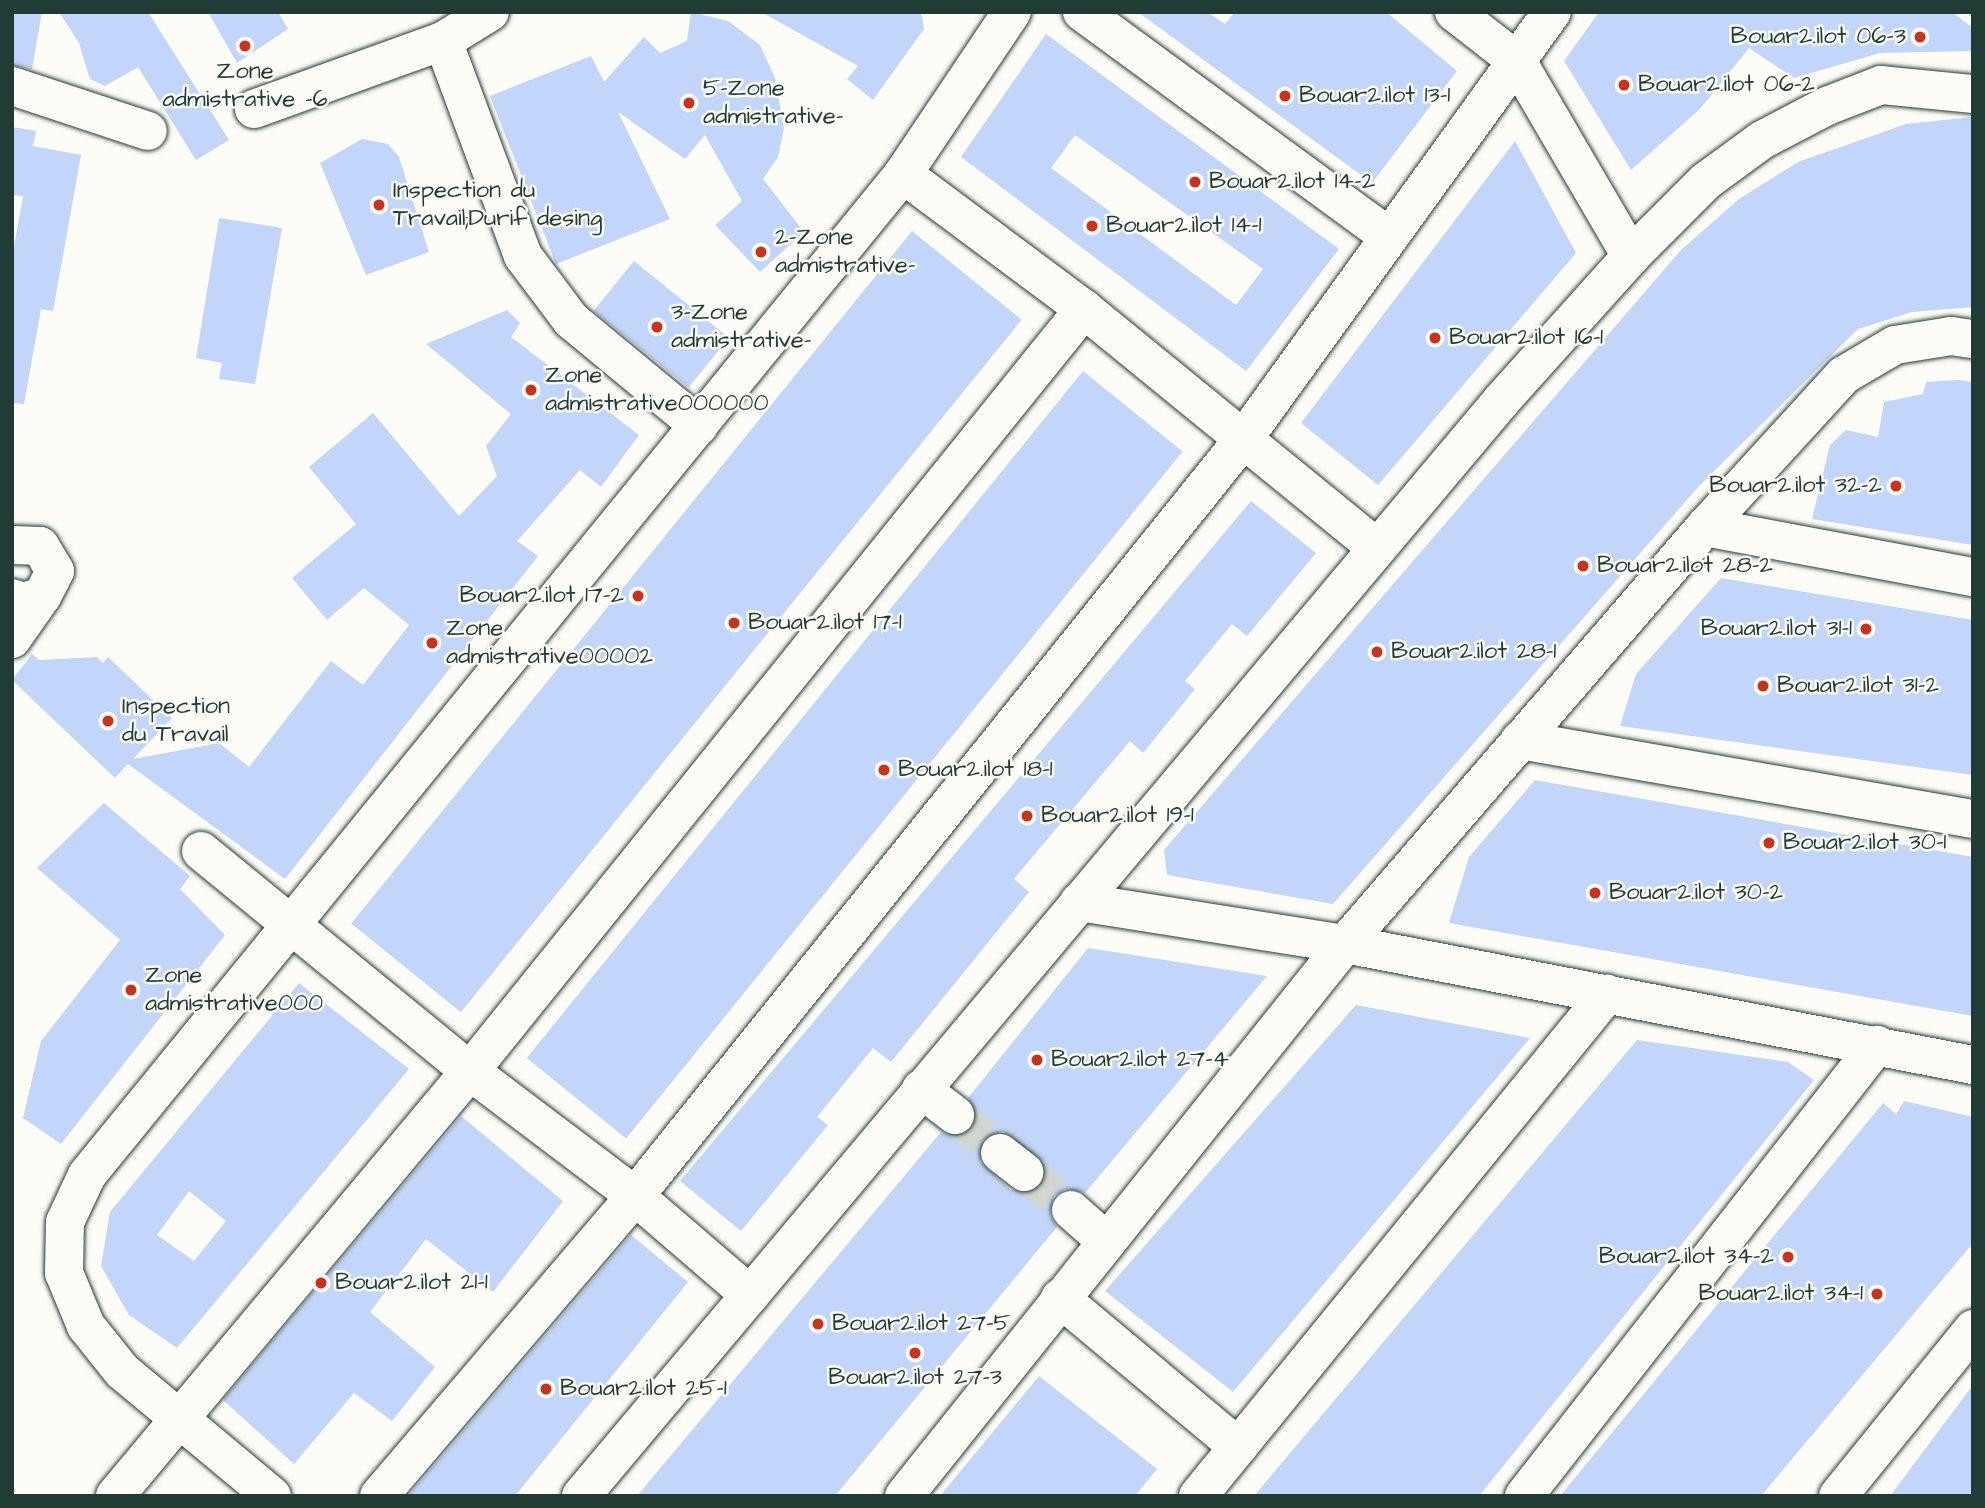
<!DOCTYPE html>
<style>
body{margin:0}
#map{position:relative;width:1985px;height:1508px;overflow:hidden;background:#fdfcf7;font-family:"Architects Daughter",sans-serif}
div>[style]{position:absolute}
.building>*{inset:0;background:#c2d5fa;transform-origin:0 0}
.minor-tunnel>*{height:38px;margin-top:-19px;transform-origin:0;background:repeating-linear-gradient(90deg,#d1d6d0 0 38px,transparent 0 57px)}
.roads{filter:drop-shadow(0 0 2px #1f3d34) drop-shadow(0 0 2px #1f3d34)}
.minor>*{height:38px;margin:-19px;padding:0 19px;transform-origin:19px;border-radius:19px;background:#fdfcf7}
.dots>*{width:19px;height:19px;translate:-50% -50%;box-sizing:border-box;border:4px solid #fdfcf7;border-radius:50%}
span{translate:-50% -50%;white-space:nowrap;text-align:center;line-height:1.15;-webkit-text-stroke:5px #fdfcf7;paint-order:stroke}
.poi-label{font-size:24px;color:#1f3d34}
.right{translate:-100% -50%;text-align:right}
.left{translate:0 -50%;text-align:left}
.frame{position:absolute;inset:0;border:14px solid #1f3d34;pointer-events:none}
</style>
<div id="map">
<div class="building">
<i style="clip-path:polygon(12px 12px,42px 12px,32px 69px,12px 65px)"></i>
<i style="clip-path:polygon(59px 12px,148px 12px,229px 140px,196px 160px,138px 67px,105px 86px,90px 79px,79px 43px)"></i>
<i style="clip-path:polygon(208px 12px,278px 12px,288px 29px,237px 63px)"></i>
<i style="clip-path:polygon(691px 12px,728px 21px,760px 45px,775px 78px,784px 128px,778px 157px,763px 179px,804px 232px,760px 272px,715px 225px,742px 201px,705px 135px,685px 159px,618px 112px,670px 219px,556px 264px,490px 96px,591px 56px,604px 82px,644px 37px,660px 53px,687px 41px)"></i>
<i style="clip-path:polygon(761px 12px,921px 12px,924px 29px,873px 100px,847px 79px,858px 66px)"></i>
<i style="clip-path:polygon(1138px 12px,1207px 12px,1225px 24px,1235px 12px,1386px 12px,1457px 71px,1372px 183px)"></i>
<i style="clip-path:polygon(1599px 12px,1952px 12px,1973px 28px,1973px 51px,1880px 53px,1794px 78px,1749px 48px,1700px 109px,1631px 170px,1564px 61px)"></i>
<i style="clip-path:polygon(evenodd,1046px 34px,1339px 249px,1246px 371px,961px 157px,1046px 34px,1075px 135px,1263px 269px,1236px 305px,1051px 168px,1075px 135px)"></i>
<i style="clip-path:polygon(1973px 117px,1973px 307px,1912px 312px,1858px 329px,1699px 486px,1333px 904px,1167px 875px,1164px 850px,1681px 250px,1739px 199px,1798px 162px,1906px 124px)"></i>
<i style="clip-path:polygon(12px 127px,36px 131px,33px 146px,81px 155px,53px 311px,41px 309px,24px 404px,12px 403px,12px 258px,23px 196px,12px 195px)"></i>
<i style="clip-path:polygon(362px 139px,388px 144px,399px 157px,429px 252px,366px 275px,320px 163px)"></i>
<i style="clip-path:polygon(1515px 141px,1576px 253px,1378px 485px,1301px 423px)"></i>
<i style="clip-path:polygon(219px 218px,282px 228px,255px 384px,219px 379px,222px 363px,196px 358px)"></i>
<i style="left:912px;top:231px;width:141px;height:891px;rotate:39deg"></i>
<i style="left:634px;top:261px;width:122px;height:64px;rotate:39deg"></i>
<i style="clip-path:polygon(507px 310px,520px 323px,511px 337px,639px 435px,601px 487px,580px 470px,517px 541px,538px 556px,285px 879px,128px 764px,115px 778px,12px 680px,32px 654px,39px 660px,97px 657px,103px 663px,108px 657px,172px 718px,133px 759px,219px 743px,249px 767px,331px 661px,363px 685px,409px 625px,364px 588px,327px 620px,292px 578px,356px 524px,309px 467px,373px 413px,459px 516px,497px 476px,486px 446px,511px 414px,426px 344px)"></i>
<i style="left:1083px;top:371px;width:128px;height:884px;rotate:39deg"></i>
<i style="clip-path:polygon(1959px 380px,1973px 382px,1973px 545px,1812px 519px,1830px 445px,1846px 430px,1878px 437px,1884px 402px,1923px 394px,1926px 382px)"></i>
<i style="clip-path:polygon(1251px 501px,1316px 553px,1247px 636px,1232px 624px,1185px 681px,1195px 689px,1143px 753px,1130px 741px,1014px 879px,1029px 892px,891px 1062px,873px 1048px,817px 1117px,828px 1125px,741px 1231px,680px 1181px)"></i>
<i style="clip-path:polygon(1721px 578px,1973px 620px,1973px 775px,1620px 726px,1636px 674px)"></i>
<i style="clip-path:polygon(1535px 780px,1973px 857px,1973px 1016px,1449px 923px,1469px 857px)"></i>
<i style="clip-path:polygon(104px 803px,190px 876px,180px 889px,225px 935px,61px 1144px,23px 1118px,41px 1041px,120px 940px,37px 868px)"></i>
<i style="clip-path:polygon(evenodd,1088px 948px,1267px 976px,1085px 1193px,1065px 1189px,1054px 1196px,1050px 1216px,1057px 1227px,835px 1496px,637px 1496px,941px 1132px,953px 1137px,972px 1129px,977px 1117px,968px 1098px,1088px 948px,1003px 1131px,1044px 1163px,1045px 1176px,1033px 1192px,1011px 1190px,980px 1162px,983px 1140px,1003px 1131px)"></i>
<i style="clip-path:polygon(evenodd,299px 983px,409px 1069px,177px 1348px,129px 1315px,101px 1266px,110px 1212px,299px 983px,189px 1191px,226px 1221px,194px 1261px,157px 1235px,189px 1191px)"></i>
<i style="clip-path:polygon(1356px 1005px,1530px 1038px,1233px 1392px,1105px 1291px)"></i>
<i style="clip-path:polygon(1637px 1040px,1788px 1062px,1814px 1080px,1479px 1496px,1254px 1496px)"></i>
<i style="clip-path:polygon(1904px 1101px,1973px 1117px,1973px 1243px,1761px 1496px,1560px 1496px,1883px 1103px,1896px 1114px)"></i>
<i style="clip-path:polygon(461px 1116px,563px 1201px,493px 1292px,426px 1239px,370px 1312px,435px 1367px,392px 1421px,354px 1393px,294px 1464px,223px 1400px)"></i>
<i style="clip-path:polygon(631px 1235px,688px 1282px,515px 1496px,408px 1496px)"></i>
<i style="clip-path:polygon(1039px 1376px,1157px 1469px,1135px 1496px,940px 1496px)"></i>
<i style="clip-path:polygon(1973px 1385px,1973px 1496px,1890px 1496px)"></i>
</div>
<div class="minor-tunnel">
<i style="left:955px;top:1115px;width:59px;rotate:40.2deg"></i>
<i style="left:1024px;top:1172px;width:60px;rotate:39deg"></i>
</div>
<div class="roads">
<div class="minor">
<i style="left:1082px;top:12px;width:378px;rotate:36.2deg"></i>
<i style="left:1454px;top:12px;width:80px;rotate:37.9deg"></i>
<i style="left:1517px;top:61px;width:226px;rotate:59.7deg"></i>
<i style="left:443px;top:41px;width:229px;rotate:69.6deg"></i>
<i style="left:523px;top:256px;width:80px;rotate:53.1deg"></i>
<i style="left:571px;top:320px;width:166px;rotate:39.6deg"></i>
<i style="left:12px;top:86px;width:143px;rotate:18.3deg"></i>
<i style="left:254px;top:109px;width:201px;rotate:-19.8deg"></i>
<i style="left:443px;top:41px;width:55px;rotate:-31.7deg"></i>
<i style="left:903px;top:174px;width:226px;rotate:36.7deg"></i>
<i style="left:1084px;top:309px;width:378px;rotate:39.2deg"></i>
<i style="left:1705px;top:527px;width:273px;rotate:10.6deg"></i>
<i style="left:12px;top:545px;width:28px;rotate:2deg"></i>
<i style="left:40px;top:546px;width:29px;rotate:59deg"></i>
<i style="left:55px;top:571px;width:28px;rotate:117deg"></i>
<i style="left:42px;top:596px;width:19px;rotate:162deg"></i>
<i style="left:24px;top:602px;width:13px;rotate:-162deg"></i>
<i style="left:12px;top:639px;width:52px;rotate:-55.1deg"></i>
<i style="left:1520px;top:740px;width:460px;rotate:9.9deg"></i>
<i style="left:201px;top:851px;width:348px;rotate:39.3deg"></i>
<i style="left:470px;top:1071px;width:207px;rotate:37.1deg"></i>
<i style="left:635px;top:1196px;width:152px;rotate:40.7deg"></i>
<i style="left:1079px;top:902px;width:269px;rotate:9deg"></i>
<i style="left:1345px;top:944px;width:640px;rotate:10.91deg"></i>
<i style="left:921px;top:1089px;width:43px;rotate:37.4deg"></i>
<i style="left:1000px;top:1153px;width:31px;rotate:38deg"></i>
<i style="left:1071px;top:1210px;width:47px;rotate:41.5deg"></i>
<i style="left:1060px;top:1298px;width:232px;rotate:39.9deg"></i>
<i style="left:115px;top:1496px;width:554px;rotate:-50.13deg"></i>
<i style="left:470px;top:1071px;width:979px;rotate:-51.14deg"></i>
<i style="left:272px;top:1496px;width:195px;rotate:-140.2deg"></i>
<i style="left:122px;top:1371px;width:58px;rotate:-128.7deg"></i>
<i style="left:86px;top:1326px;width:57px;rotate:-112.5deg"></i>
<i style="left:64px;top:1273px;width:51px;rotate:-88.9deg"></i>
<i style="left:65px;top:1222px;width:52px;rotate:-64.9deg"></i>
<i style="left:87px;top:1175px;width:1291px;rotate:-50.81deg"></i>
<i style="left:903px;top:174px;width:195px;rotate:-56.1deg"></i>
<i style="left:379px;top:1496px;width:394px;rotate:-49.5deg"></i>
<i style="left:635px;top:1196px;width:974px;rotate:-51.21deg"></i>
<i style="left:1245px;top:437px;width:524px;rotate:-54.16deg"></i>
<i style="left:581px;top:1496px;width:1432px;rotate:-49.96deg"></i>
<i style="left:1502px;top:400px;width:193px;rotate:-48.1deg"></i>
<i style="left:1631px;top:256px;width:106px;rotate:-45deg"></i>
<i style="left:1706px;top:181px;width:69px;rotate:-36.2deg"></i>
<i style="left:1762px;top:140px;width:73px;rotate:-27.6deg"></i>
<i style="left:1827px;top:106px;width:58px;rotate:-21.3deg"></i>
<i style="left:1881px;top:85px;width:92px;rotate:5.6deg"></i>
<i style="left:904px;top:1496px;width:707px;rotate:-51.38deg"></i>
<i style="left:1345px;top:944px;width:551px;rotate:-49.2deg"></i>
<i style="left:1705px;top:527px;width:206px;rotate:-47.6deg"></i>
<i style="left:1844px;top:375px;width:59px;rotate:-30.5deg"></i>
<i style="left:1895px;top:345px;width:57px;rotate:-9.1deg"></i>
<i style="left:1951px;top:336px;width:22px;rotate:8deg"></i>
<i style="left:1198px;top:1496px;width:648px;rotate:-50.83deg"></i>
<i style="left:1524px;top:1496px;width:573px;rotate:-51.95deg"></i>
<i style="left:1838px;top:1496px;width:215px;rotate:-51deg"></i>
</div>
</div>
<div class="dots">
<i style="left:1920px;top:37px;background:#c8321e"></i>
<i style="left:245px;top:46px;background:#c8321e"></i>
<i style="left:1624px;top:85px;background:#c8321e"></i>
<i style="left:1285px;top:96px;background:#c8321e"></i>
<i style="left:689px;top:103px;background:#c8321e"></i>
<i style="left:1195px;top:182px;background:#c8321e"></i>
<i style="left:379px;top:205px;background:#c8321e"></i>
<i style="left:1092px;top:226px;background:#c8321e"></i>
<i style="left:761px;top:252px;background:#c8321e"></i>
<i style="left:657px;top:327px;background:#c8321e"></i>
<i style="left:1435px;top:338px;background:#c8321e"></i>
<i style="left:531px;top:390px;background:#c8321e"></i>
<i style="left:1896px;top:486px;background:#c8321e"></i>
<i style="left:1583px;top:566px;background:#c8321e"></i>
<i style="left:638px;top:596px;background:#c8321e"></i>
<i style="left:734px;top:623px;background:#c8321e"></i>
<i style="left:1866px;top:629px;background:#c8321e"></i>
<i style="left:432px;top:643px;background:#c8321e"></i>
<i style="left:1377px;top:652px;background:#c8321e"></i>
<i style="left:1763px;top:686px;background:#c8321e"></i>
<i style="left:108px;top:721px;background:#c8321e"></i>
<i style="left:884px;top:770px;background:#c8321e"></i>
<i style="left:1027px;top:816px;background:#c8321e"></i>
<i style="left:1769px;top:843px;background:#c8321e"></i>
<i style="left:1595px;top:893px;background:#c8321e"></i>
<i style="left:131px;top:990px;background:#c8321e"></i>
<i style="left:1037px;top:1060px;background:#c8321e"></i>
<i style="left:1788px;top:1257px;background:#c8321e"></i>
<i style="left:321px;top:1283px;background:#c8321e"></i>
<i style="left:1877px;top:1294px;background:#c8321e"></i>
<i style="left:818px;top:1324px;background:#c8321e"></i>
<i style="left:915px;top:1353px;background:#c8321e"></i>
<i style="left:546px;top:1389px;background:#c8321e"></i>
</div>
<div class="poi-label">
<span class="right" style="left:1906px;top:37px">Bouar2.ilot 06-3</span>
<span style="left:245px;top:86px">Zone<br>admistrative -6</span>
<span class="left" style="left:1638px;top:85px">Bouar2.ilot 06-2</span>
<span class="left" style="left:703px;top:103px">5-Zone<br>admistrative-</span>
<span class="left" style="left:1299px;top:96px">Bouar2.ilot 13-1</span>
<span class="left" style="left:1209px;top:182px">Bouar2.ilot 14-2</span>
<span class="left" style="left:393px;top:205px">Inspection du<br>Travail;Durif desing</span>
<span class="left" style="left:1106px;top:226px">Bouar2.ilot 14-1</span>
<span class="left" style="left:775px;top:252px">2-Zone<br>admistrative-</span>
<span class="left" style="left:671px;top:327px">3-Zone<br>admistrative-</span>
<span class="left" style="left:1449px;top:338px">Bouar2.ilot 16-1</span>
<span class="left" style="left:545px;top:390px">Zone<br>admistrative000000</span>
<span class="right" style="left:1882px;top:486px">Bouar2.ilot 32-2</span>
<span class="left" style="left:1597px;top:566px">Bouar2.ilot 28-2</span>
<span class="right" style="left:624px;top:596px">Bouar2.ilot 17-2</span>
<span class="left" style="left:748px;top:623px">Bouar2.ilot 17-1</span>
<span class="left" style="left:446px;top:643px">Zone<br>admistrative00002</span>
<span class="right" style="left:1852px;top:629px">Bouar2.ilot 31-1</span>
<span class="left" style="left:1391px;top:652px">Bouar2.ilot 28-1</span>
<span class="left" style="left:1777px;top:686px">Bouar2.ilot 31-2</span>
<span class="left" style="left:122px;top:721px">Inspection<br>du Travail</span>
<span class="left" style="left:898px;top:770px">Bouar2.ilot 18-1</span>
<span class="left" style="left:1041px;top:816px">Bouar2.ilot 19-1</span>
<span class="left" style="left:1783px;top:843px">Bouar2.ilot 30-1</span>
<span class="left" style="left:1609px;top:893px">Bouar2.ilot 30-2</span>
<span class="left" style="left:145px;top:990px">Zone<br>admistrative000</span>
<span class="left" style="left:1051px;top:1060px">Bouar2.ilot 27-4</span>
<span class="right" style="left:1774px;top:1257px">Bouar2.ilot 34-2</span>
<span class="left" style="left:335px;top:1283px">Bouar2.ilot 21-1</span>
<span class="right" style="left:1863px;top:1294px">Bouar2.ilot 34-1</span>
<span class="left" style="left:832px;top:1324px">Bouar2.ilot 27-5</span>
<span style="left:915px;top:1378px">Bouar2.ilot 27-3</span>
<span class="left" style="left:560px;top:1389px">Bouar2.ilot 25-1</span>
</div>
<div class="frame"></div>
</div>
